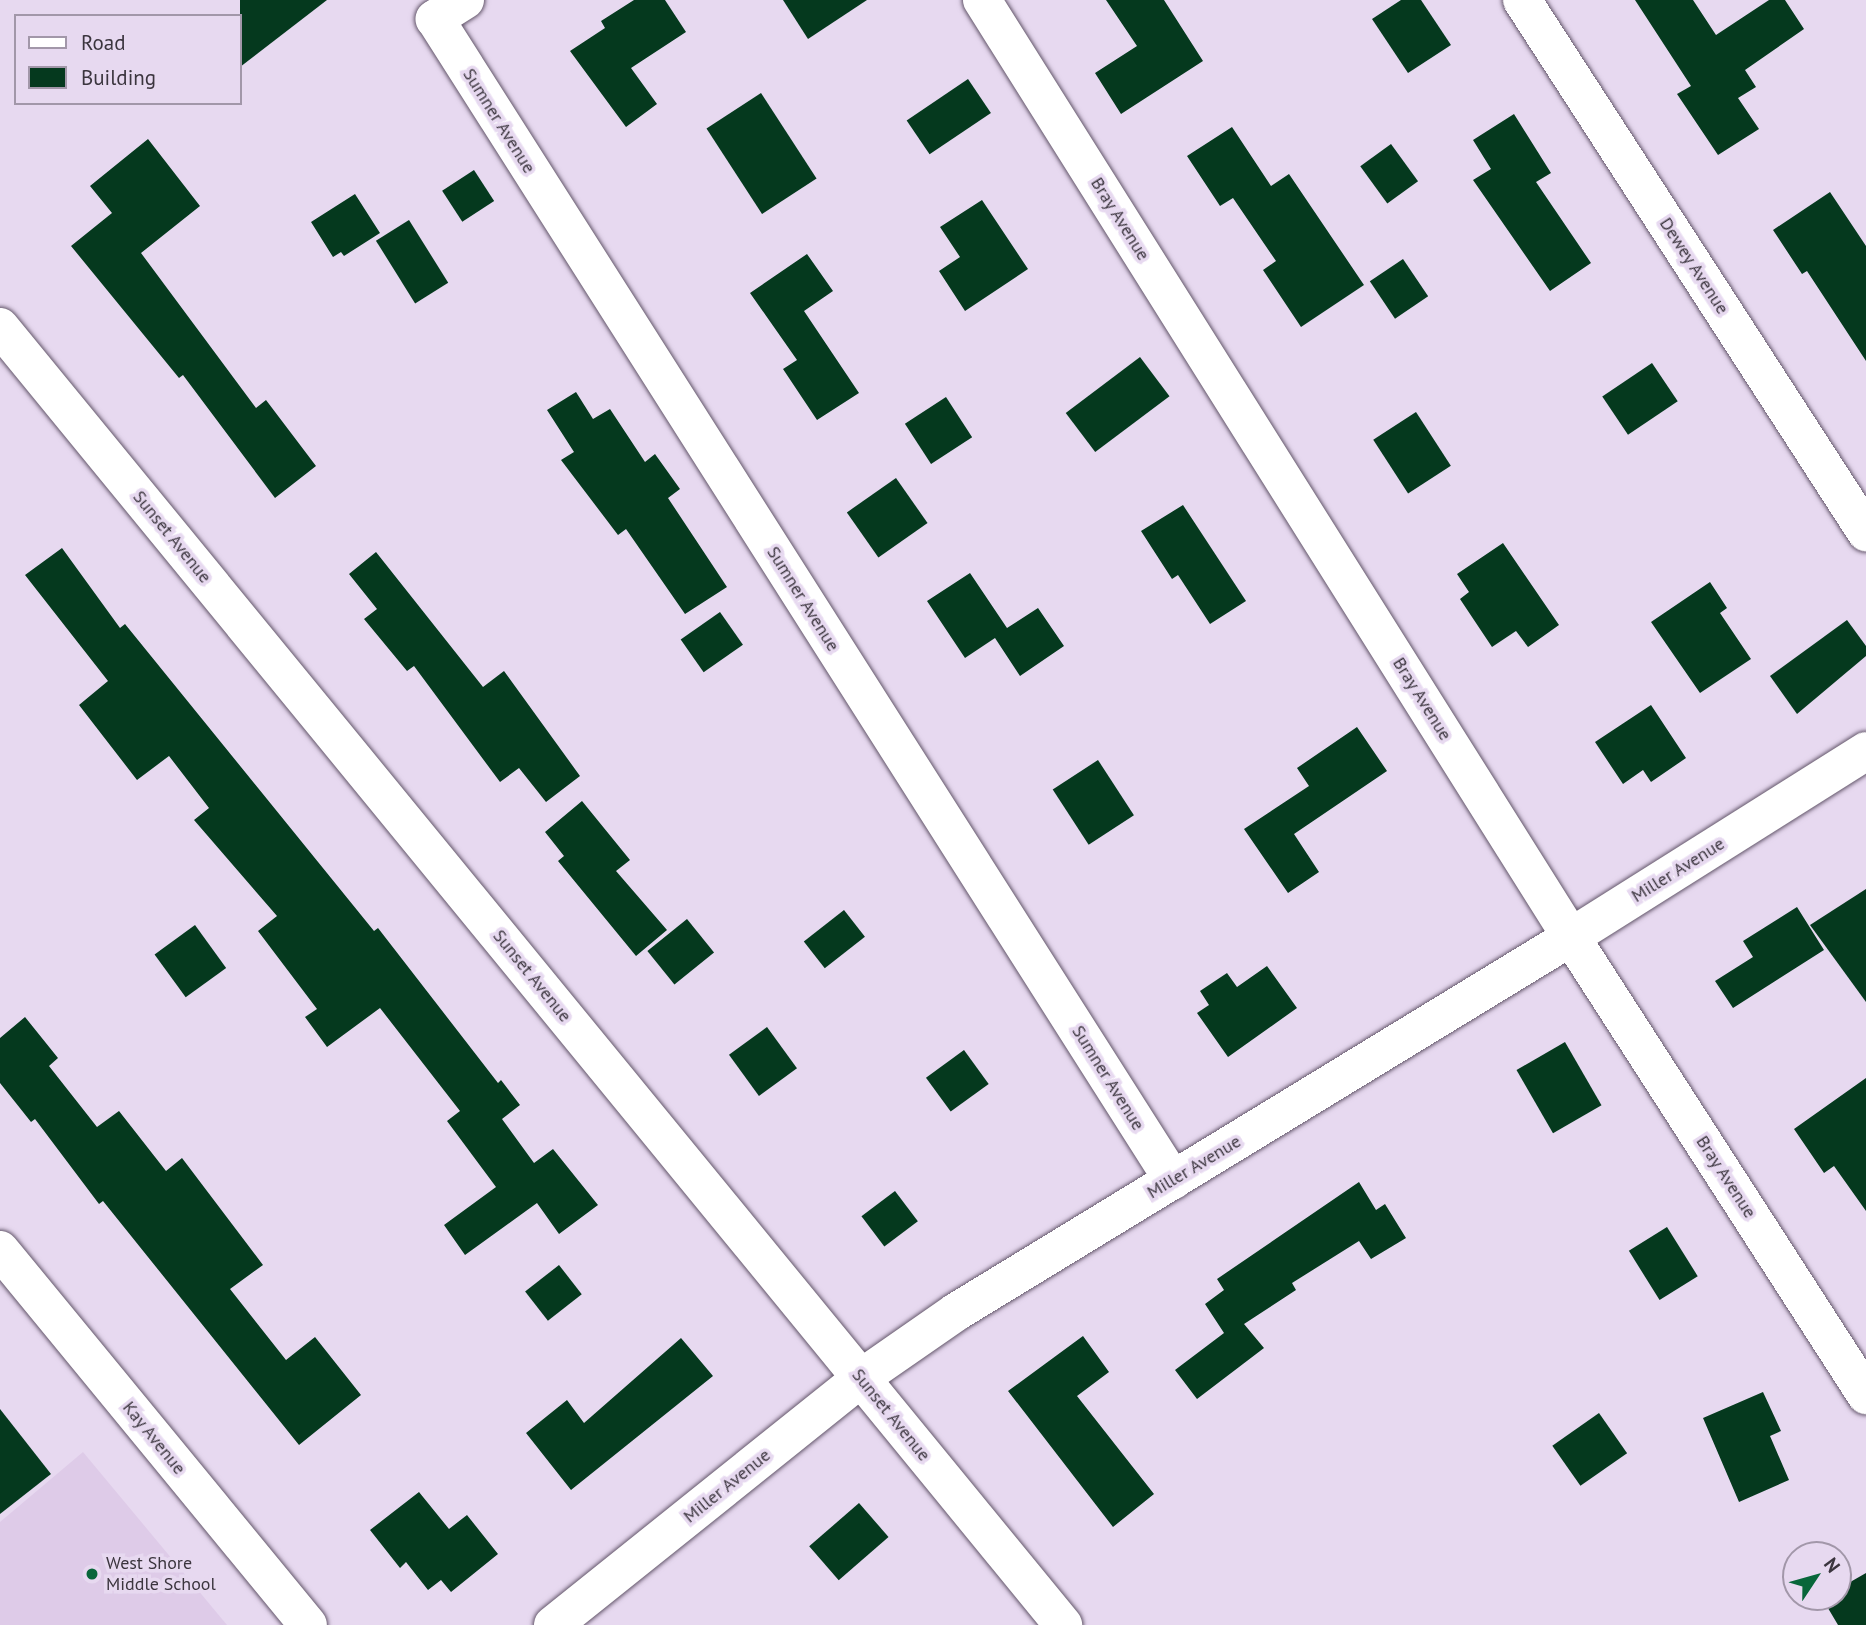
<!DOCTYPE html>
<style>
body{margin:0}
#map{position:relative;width:1866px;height:1625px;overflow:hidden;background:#e7d9f0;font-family:"PT Sans",sans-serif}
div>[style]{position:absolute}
.built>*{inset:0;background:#decbe8}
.building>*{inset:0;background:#05391e;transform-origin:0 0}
.roads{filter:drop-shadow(0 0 2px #63566a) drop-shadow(0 0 2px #63566a)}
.minor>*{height:38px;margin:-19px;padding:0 19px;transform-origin:19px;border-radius:19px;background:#fff}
.dots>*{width:19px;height:19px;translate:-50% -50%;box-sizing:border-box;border:4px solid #e7d9f0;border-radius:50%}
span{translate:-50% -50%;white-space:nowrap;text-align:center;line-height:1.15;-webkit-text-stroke:7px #e7d9f0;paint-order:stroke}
.street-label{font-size:18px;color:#3b353e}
.poi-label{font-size:18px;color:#3b353e}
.left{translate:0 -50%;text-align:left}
.legend{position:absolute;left:14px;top:14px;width:228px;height:91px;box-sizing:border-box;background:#e7d9f0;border:2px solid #a297a9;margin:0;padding:9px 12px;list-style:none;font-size:21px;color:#3b353e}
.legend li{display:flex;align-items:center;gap:14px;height:35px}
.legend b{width:35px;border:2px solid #a297a9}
.north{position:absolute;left:1782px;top:1541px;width:70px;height:70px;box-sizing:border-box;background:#e7d9f0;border:2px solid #a297a9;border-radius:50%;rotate:54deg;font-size:19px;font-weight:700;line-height:28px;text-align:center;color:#3b353e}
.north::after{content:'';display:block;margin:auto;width:24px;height:32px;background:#08663a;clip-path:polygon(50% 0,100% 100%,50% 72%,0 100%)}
</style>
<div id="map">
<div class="built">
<i style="clip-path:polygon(83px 1452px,227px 1625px,0 1625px,0 1522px)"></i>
</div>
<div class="building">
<i style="clip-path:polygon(240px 0,327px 0,240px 67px)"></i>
<i style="clip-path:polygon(634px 0,665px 0,686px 32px,631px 68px,657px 104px,626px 127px,570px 51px,605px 28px,601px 21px)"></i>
<i style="clip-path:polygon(783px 0,867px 0,808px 39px)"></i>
<i style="clip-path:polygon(1106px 0,1164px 0,1203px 61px,1121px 114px,1095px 73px,1137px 46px)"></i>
<i style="clip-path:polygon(1401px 0,1421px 0,1451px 45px,1408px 73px,1372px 19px)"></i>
<i style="clip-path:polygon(1635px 0,1693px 0,1716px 35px,1769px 0,1785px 0,1804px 29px,1745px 70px,1756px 87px,1738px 98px,1759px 129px,1718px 155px,1677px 94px,1691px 86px)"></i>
<i style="left:968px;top:79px;width:41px;height:74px;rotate:56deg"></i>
<i style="left:761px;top:93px;width:102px;height:65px;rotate:57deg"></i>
<i style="clip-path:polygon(1514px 114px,1551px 173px,1536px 182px,1591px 263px,1550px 291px,1473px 180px,1491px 169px,1473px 140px)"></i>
<i style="clip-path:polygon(1232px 127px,1271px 186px,1289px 174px,1364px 285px,1301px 327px,1263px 270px,1276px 261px,1233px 198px,1220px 206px,1187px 156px)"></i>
<i style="clip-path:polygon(148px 139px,200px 206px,141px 253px,256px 408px,266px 400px,316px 466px,275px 498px,183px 375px,179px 378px,71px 246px,112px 213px,90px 186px)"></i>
<i style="left:1391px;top:144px;width:46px;height:38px;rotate:54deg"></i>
<i style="left:474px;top:170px;width:37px;height:38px;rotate:57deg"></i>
<i style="clip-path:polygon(1830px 192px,1866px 246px,1866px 361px,1807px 271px,1802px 274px,1773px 230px)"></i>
<i style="clip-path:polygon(355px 194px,380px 233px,344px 256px,341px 252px,333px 257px,311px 222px)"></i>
<i style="clip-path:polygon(982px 200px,1028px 269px,965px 311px,939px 271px,960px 257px,940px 227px)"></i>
<i style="left:409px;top:220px;width:74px;height:39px;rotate:58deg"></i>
<i style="clip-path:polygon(807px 254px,833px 291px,804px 311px,859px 393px,817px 420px,783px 369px,797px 360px,750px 293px)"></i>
<i style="left:1403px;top:259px;width:45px;height:40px;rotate:56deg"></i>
<i style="left:1140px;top:357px;width:49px;height:93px;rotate:53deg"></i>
<i style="left:1652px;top:363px;width:46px;height:60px;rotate:56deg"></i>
<i style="clip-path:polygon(576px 392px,593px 419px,610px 409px,645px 462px,655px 454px,680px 489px,668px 498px,727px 587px,685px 614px,626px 529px,618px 535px,561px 460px,574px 452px,547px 410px)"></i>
<i style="left:946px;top:397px;width:48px;height:49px;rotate:57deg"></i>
<i style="left:1416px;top:412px;width:64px;height:51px;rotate:57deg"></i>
<i style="left:896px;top:478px;width:55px;height:60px;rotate:55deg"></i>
<i style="clip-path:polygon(1183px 505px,1246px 601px,1210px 624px,1178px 575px,1172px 579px,1141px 531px)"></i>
<i style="clip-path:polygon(1503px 543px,1559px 625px,1528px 647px,1516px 631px,1492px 647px,1460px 599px,1469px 592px,1457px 574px)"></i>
<i style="clip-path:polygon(62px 548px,120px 628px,125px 624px,374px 931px,378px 928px,498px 1083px,501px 1080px,520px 1105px,502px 1119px,534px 1163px,553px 1149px,598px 1205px,559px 1234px,537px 1203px,465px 1255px,444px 1225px,496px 1187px,447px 1121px,460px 1111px,380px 1008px,327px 1047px,305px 1017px,317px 1009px,258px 931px,277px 916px,194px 820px,209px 808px,169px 756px,137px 780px,79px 705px,108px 681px,25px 575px)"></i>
<i style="clip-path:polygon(376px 552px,483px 687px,504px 671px,580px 776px,546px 802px,519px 768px,500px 782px,414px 666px,407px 671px,364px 619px,377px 609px,349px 574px)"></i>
<i style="clip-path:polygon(970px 573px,1007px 628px,1038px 608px,1064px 646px,1020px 676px,995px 638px,965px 658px,927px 601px)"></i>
<i style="clip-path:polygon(1710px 582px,1727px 608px,1720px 613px,1751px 659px,1700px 693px,1651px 622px)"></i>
<i style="left:720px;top:612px;width:40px;height:48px;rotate:55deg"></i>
<i style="clip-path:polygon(1847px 620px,1866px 646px,1866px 656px,1797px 714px,1770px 676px)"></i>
<i style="clip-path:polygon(1651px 705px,1686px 758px,1651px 782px,1643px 770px,1623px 784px,1595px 742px)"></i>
<i style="clip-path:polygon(1357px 727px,1387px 771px,1294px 834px,1319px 872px,1288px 893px,1244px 829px,1309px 786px,1297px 768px)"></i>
<i style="left:1098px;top:760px;width:66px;height:54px;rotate:57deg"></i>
<i style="clip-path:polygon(582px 801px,630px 860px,616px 871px,667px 930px,636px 956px,558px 861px,564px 856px,545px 832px)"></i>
<i style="clip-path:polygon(1866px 889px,1866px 1002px,1810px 925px)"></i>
<i style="clip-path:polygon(1797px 907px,1824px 950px,1733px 1008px,1715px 981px,1753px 957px,1743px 941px)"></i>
<i style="left:844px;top:910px;width:34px;height:51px;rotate:52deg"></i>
<i style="left:687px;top:919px;width:43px;height:51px;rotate:51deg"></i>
<i style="left:195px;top:925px;width:53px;height:50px;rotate:54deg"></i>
<i style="clip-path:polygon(1267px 966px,1297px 1008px,1228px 1057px,1197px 1013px,1209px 1005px,1200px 991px,1227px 973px,1237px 987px)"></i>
<i style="clip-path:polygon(25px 1017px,58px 1058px,49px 1066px,97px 1127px,119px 1111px,166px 1171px,182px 1158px,263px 1265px,230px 1289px,286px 1360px,315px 1337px,361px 1395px,299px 1445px,103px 1201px,99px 1204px,35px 1119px,31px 1122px,0 1083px,0 1038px)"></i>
<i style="left:767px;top:1027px;width:51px;height:47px;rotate:54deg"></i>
<i style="left:1565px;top:1042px;width:73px;height:56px;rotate:60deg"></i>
<i style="left:964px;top:1050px;width:42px;height:47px;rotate:54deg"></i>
<i style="clip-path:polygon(1866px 1078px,1866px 1211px,1834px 1166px,1824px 1173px,1794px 1129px)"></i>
<i style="clip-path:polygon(1359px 1182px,1376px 1210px,1385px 1204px,1406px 1238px,1371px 1259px,1359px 1241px,1292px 1283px,1296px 1290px,1244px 1324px,1264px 1348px,1197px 1399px,1175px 1370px,1224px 1333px,1205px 1304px,1224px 1290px,1217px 1279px)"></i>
<i style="left:895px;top:1191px;width:38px;height:42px;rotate:53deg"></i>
<i style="left:1667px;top:1227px;width:58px;height:45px;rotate:58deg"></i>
<i style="left:559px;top:1265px;width:37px;height:43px;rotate:52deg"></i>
<i style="clip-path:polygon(1083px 1336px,1109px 1372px,1077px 1396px,1154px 1494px,1113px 1527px,1008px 1391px)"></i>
<i style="clip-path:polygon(681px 1338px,713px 1376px,571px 1490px,526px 1433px,567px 1400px,584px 1423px)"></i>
<i style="clip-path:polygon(1763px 1392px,1781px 1431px,1770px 1436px,1789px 1480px,1739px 1502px,1703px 1418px)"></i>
<i style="clip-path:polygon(0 1409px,51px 1474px,0 1514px)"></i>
<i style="left:1599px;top:1413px;width:49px;height:57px;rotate:55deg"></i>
<i style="clip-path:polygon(419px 1492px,449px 1529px,467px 1515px,498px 1554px,451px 1592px,441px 1580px,428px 1590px,406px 1562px,400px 1568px,370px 1530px)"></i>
<i style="left:859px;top:1503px;width:45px;height:66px;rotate:49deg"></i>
<i style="clip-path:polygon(1866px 1573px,1866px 1625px,1838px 1625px,1822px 1598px,1838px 1597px,1838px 1589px)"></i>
</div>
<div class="roads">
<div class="minor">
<i style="left:465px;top:0;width:36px;rotate:148deg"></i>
<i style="left:435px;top:19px;width:1376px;rotate:57.56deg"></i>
<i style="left:982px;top:0;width:1107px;rotate:57.85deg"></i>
<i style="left:1571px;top:937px;width:545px;rotate:57.21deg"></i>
<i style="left:1522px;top:0;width:634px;rotate:57.11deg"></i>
<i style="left:0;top:327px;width:1678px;rotate:50.68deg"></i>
<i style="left:0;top:1250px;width:485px;rotate:50.6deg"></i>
<i style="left:553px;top:1625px;width:395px;rotate:-38.7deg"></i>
<i style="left:861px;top:1378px;width:116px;rotate:-34.8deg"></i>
<i style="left:956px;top:1312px;width:720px;rotate:-31.37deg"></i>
<i style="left:1571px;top:937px;width:349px;rotate:-32.2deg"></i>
</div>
</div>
<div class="dots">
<i style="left:92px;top:1574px;background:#08663a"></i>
</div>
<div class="street-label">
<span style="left:499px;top:121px;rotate:58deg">Sumner Avenue</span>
<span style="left:1120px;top:219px;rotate:58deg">Bray Avenue</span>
<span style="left:1694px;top:266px;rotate:57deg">Dewey Avenue</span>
<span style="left:172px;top:537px;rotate:51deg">Sunset Avenue</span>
<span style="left:803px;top:599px;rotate:58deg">Sumner Avenue</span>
<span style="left:1422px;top:699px;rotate:58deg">Bray Avenue</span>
<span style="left:1678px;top:870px;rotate:-32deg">Miller Avenue</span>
<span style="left:532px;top:976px;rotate:51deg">Sunset Avenue</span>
<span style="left:1108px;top:1078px;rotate:58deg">Sumner Avenue</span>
<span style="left:1194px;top:1167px;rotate:-31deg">Miller Avenue</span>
<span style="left:1726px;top:1177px;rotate:57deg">Bray Avenue</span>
<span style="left:891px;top:1415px;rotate:51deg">Sunset Avenue</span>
<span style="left:154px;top:1438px;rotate:51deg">Kay Avenue</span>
<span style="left:727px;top:1486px;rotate:-39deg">Miller Avenue</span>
</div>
<div class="poi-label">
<span class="left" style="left:106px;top:1574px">West Shore<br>Middle School</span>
</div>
<ul class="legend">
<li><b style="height:9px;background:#fff"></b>Road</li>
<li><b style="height:19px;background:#05391e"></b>Building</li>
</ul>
<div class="north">N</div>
</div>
